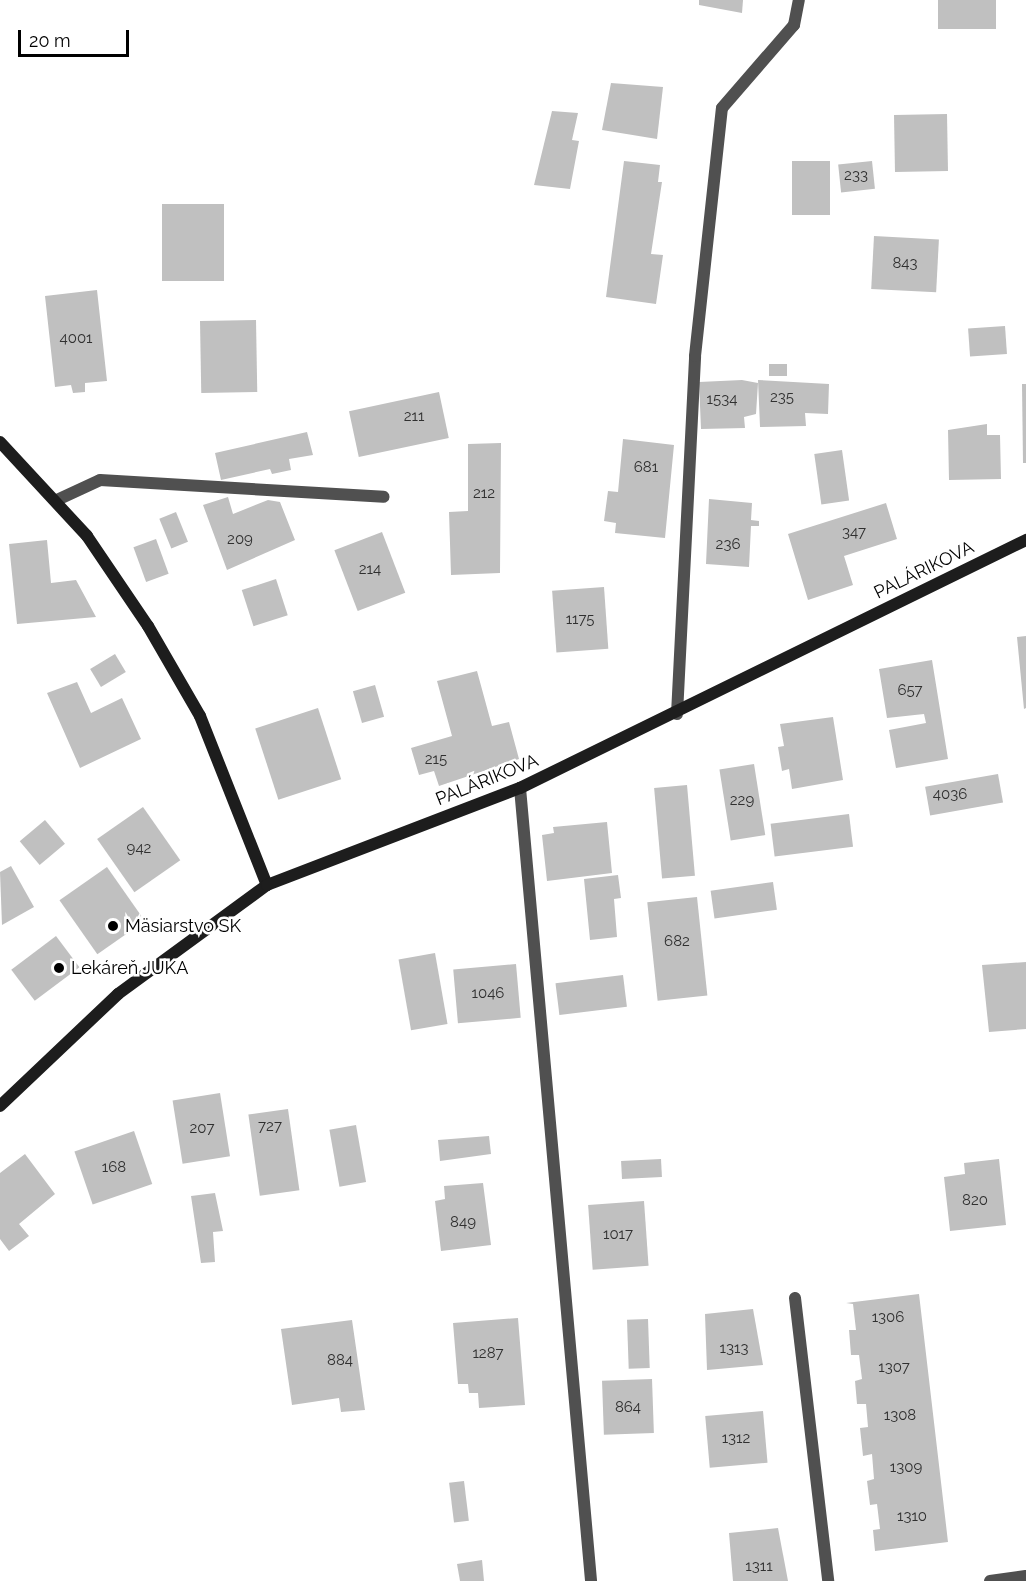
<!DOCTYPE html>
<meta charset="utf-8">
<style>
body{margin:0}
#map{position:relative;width:1026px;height:1581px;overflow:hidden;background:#fff;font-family:Raleway,sans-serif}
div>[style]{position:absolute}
.building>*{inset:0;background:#c0c0c0;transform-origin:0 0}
.street>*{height:12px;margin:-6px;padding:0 6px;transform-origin:6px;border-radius:6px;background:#505050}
.secondary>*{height:12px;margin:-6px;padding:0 6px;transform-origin:6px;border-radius:6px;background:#1d1d1d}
.dots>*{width:16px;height:16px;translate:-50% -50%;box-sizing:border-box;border:3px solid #fff;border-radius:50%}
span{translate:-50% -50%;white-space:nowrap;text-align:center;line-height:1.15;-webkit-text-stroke:5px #fff;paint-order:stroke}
.number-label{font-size:15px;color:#303030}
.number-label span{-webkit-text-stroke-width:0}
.street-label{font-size:18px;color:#000}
.poi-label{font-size:18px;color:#000}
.left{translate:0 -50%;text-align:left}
.scale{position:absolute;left:18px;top:30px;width:111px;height:27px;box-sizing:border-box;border:3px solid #000;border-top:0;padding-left:8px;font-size:18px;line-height:21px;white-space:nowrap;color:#000;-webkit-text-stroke:4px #fff;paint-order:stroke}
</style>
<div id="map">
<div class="building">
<i style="clip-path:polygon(699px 0,743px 0,742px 13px,699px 5px)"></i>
<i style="left:938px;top:0;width:58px;height:29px"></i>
<i style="clip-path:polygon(611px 83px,663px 87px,657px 139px,602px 130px)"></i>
<i style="clip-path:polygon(552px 111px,578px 113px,572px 140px,579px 141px,570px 189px,534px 185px)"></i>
<i style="left:947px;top:114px;width:57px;height:53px;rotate:89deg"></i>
<i style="clip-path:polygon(624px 161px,660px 165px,658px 182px,662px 182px,651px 254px,663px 255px,656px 304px,606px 297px)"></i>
<i style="left:792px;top:161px;width:38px;height:54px"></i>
<i style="left:872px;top:161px;width:28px;height:34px;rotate:84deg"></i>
<i style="left:162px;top:204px;width:62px;height:77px"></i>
<i style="left:874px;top:236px;width:65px;height:53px;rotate:3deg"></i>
<i style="clip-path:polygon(97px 290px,107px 381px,85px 383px,85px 392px,73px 393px,71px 385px,55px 387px,45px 296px)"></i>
<i style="left:256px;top:320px;width:72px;height:56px;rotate:89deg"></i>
<i style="left:1005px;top:326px;width:28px;height:37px;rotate:86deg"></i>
<i style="left:769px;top:364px;width:18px;height:12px"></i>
<i style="clip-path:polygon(742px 380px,758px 383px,756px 414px,744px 417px,745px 428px,701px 429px,699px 382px)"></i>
<i style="clip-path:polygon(758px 380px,829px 384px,828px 414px,805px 413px,806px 426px,760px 427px)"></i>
<i style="clip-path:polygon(1022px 384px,1026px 384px,1026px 463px,1023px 463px)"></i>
<i style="left:439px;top:392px;width:47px;height:92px;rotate:78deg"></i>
<i style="clip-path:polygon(987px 424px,987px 435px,1000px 435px,1001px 479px,949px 480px,948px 430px)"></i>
<i style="clip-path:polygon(307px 432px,313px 455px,289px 459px,291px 470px,272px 474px,270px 469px,221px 480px,215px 453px)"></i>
<i style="clip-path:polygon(623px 439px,674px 445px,665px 538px,615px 533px,616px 523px,604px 521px,608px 491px,618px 492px)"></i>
<i style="clip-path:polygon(501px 443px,500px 573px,451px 575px,449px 512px,468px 511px,468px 444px)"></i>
<i style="left:842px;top:450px;width:51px;height:28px;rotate:82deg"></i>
<i style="clip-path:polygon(228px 497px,233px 514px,268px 500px,280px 502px,295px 540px,227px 570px,203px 505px)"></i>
<i style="clip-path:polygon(709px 499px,752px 503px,751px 520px,759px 521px,759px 526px,751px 526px,749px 567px,706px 564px)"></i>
<i style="clip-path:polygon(886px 503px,897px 539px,844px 556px,853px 585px,808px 600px,788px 534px)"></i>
<i style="left:176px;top:512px;width:32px;height:18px;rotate:68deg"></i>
<i style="left:382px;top:532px;width:65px;height:51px;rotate:69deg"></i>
<i style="left:156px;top:539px;width:37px;height:24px;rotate:70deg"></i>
<i style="clip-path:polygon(47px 540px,51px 583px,76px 580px,96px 617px,17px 624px,9px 544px)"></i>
<i style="left:276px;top:579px;width:38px;height:36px;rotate:72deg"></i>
<i style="left:604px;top:587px;width:62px;height:52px;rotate:86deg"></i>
<i style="clip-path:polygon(1026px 636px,1026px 708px,1024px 709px,1017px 637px)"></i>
<i style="left:115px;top:654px;width:21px;height:29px;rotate:59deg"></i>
<i style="clip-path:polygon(932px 660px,948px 759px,896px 768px,889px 730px,926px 723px,924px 714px,887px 718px,879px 669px)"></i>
<i style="clip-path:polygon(477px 671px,492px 726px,509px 722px,519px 759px,439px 786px,434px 771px,419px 775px,411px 748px,452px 736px,437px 681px)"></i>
<i style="clip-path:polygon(77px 682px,91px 713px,122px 698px,141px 739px,80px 768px,47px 693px)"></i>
<i style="left:375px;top:685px;width:33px;height:23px;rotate:74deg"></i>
<i style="left:318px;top:708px;width:75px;height:66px;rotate:72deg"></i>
<i style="clip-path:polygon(833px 717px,843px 780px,792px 789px,789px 769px,782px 771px,778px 747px,784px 746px,780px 724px)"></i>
<i style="left:754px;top:764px;width:72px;height:35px;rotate:81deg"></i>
<i style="left:998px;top:774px;width:29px;height:74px;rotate:80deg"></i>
<i style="left:687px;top:785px;width:91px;height:33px;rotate:85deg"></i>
<i style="left:143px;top:807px;width:65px;height:56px;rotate:55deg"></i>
<i style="left:849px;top:814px;width:33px;height:79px;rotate:83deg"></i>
<i style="left:45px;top:820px;width:31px;height:33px;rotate:50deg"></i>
<i style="clip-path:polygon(607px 822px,612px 873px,547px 881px,542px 835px,554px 833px,553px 827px)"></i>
<i style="clip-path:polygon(11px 866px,34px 907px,2px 925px,0 872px)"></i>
<i style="left:107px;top:867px;width:66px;height:58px;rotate:55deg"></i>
<i style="clip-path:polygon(618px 875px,621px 898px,614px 899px,617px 937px,590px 940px,584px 879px)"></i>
<i style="left:773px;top:882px;width:28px;height:63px;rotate:82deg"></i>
<i style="left:697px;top:897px;width:99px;height:50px;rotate:84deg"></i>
<i style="left:56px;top:936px;width:39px;height:56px;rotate:53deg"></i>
<i style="left:435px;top:953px;width:72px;height:37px;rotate:80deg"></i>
<i style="clip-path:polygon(1026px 962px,1026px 1029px,989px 1032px,982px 965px)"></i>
<i style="left:516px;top:964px;width:54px;height:63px;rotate:85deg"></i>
<i style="left:623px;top:975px;width:32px;height:68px;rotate:83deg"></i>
<i style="left:220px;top:1093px;width:64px;height:48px;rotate:81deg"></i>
<i style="left:288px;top:1109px;width:82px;height:40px;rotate:82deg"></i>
<i style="left:356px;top:1125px;width:58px;height:27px;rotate:80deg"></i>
<i style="left:134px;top:1131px;width:56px;height:63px;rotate:71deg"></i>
<i style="clip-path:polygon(489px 1136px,491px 1154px,440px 1161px,438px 1140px)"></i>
<i style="clip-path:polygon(25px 1154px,55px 1194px,19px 1224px,29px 1236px,9px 1251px,0 1239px,0 1173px)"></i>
<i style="left:661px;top:1159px;width:18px;height:40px;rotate:87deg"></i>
<i style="clip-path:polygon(999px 1159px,1006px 1225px,950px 1231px,944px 1177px,965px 1174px,964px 1163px)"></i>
<i style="clip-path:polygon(483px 1183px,491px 1245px,441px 1251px,435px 1201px,445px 1199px,444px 1186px)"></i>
<i style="clip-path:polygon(215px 1193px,223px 1231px,213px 1232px,215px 1262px,201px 1263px,191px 1196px)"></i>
<i style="left:644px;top:1201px;width:65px;height:56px;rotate:86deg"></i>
<i style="clip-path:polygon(919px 1294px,948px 1542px,875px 1551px,873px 1530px,880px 1529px,877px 1504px,870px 1505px,867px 1481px,874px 1479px,872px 1454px,863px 1456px,860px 1428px,868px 1427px,866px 1404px,857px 1404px,855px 1381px,862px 1379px,859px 1355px,851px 1355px,849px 1330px,856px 1330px,853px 1304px,846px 1303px)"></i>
<i style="clip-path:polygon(753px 1309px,763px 1365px,707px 1370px,705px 1314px)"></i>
<i style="clip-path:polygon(518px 1318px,525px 1405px,479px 1408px,478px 1393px,469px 1393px,468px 1384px,458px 1384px,453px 1323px)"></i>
<i style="left:648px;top:1319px;width:49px;height:21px;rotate:88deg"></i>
<i style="clip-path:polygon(352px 1320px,365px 1410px,341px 1412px,339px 1398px,292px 1405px,281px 1329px)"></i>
<i style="left:652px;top:1379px;width:54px;height:50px;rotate:88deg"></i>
<i style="left:763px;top:1411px;width:52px;height:58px;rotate:85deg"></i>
<i style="left:464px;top:1481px;width:40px;height:15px;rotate:83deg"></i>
<i style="clip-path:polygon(778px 1528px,788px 1581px,733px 1581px,729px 1533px)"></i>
<i style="clip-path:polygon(482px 1560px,484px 1581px,460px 1581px,457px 1564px)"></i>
</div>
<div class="street">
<i style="left:57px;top:500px;width:47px;rotate:-24.9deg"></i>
<i style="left:100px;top:480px;width:284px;rotate:3.4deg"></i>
<i style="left:677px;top:714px;width:358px;rotate:-87.1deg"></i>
<i style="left:695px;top:356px;width:249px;rotate:-83.8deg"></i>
<i style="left:722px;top:108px;width:110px;rotate:-49.1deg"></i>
<i style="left:794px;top:25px;width:25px;rotate:-79deg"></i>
<i style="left:520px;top:788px;width:796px;rotate:84.88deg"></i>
<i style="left:795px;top:1298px;width:285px;rotate:83.3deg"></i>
<i style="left:990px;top:1581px;width:36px;rotate:-8deg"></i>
</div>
<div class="secondary">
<i style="left:0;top:442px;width:128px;rotate:47.2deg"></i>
<i style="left:87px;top:536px;width:109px;rotate:55.9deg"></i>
<i style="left:148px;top:626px;width:104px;rotate:60deg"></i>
<i style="left:200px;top:716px;width:182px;rotate:68.4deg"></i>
<i style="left:0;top:1106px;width:163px;rotate:-43.5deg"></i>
<i style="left:118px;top:994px;width:185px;rotate:-36.2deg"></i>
<i style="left:267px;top:885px;width:271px;rotate:-21deg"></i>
<i style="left:520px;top:788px;width:564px;rotate:-26.11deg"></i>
</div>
<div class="dots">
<i style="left:113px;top:926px;background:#000"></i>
<i style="left:59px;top:968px;background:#000"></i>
</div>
<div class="number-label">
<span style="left:856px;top:176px">233</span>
<span style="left:905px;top:264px">843</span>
<span style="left:76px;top:339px">4001</span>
<span style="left:782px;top:398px">235</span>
<span style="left:722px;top:400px">1534</span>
<span style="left:414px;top:417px">211</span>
<span style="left:646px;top:468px">681</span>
<span style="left:484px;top:494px">212</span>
<span style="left:854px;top:533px">347</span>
<span style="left:240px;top:540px">209</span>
<span style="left:728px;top:545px">236</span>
<span style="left:370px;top:570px">214</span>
<span style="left:580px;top:620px">1175</span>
<span style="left:910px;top:691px">657</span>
<span style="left:436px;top:760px">215</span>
<span style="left:950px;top:795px">4036</span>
<span style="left:742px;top:801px">229</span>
<span style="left:139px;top:849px">942</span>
<span style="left:677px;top:942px">682</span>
<span style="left:488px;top:994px">1046</span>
<span style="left:270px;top:1127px">727</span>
<span style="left:202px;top:1129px">207</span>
<span style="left:114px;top:1168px">168</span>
<span style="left:975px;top:1201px">820</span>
<span style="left:463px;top:1223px">849</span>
<span style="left:618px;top:1235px">1017</span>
<span style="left:888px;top:1318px">1306</span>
<span style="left:734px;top:1349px">1313</span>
<span style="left:488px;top:1354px">1287</span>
<span style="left:340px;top:1361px">884</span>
<span style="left:894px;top:1368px">1307</span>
<span style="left:628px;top:1408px">864</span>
<span style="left:900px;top:1416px">1308</span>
<span style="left:736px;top:1439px">1312</span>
<span style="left:906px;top:1468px">1309</span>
<span style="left:912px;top:1517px">1310</span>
<span style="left:759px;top:1567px">1311</span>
</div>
<div class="street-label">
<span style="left:924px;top:570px;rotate:-26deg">PALÁRIKOVA</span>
<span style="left:487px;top:780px;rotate:-22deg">PALÁRIKOVA</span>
</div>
<div class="poi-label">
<span class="left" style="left:125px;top:926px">Mäsiarstvo SK</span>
<span class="left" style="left:71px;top:968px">Lekáreň JUKA</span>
</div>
<div class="scale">20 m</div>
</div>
